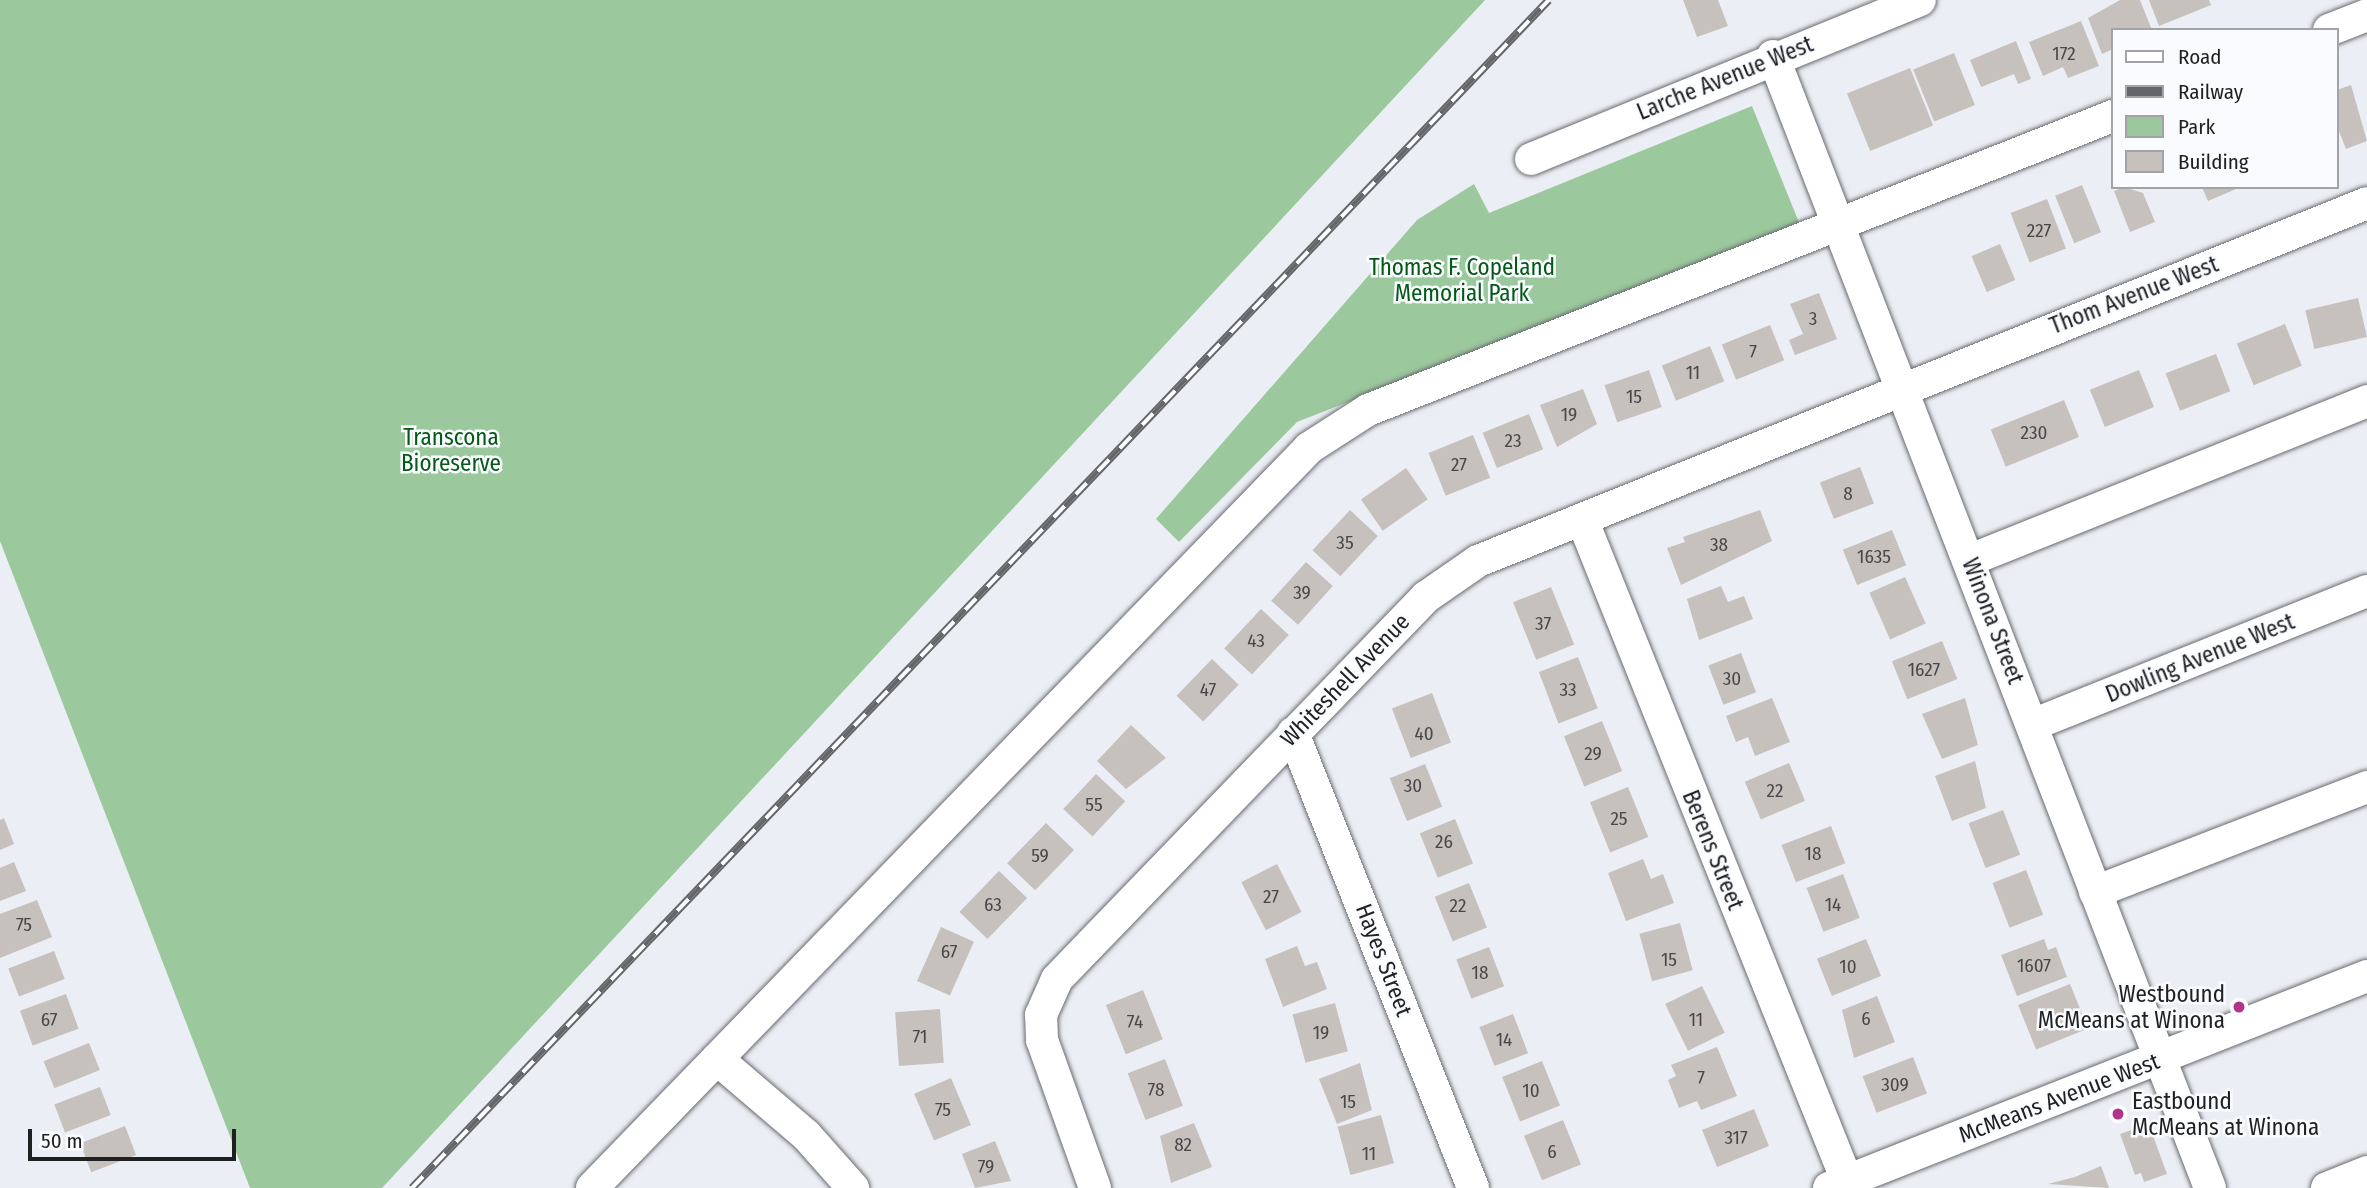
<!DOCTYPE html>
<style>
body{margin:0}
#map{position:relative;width:2367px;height:1188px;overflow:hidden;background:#ebeef4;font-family:"Fira Sans Condensed",sans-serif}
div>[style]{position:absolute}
.green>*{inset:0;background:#9cc89d}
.building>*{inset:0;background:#c7c1bd;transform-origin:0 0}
.roads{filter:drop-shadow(0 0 2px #686a6f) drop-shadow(0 0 2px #686a6f)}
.minor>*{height:32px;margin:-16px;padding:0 16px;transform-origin:16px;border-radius:16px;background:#fff}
.rail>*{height:8px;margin-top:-4px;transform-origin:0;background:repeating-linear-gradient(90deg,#f9fbff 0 16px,#646669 0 32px);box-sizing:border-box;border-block:2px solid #646669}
.dots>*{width:19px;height:19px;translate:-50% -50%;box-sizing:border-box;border:4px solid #f9fbff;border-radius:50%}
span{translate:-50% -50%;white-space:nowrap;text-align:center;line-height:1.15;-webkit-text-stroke:5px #f9fbff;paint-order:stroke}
.number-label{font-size:19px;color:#494849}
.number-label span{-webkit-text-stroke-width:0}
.street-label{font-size:23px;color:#1f2022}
.park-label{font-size:23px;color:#045915}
.poi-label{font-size:23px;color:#1f2022}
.right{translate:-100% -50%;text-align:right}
.left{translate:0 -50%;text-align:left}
.legend{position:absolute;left:2111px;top:28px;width:228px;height:161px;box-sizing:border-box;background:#f9fbff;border:2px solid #a2a3a7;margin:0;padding:9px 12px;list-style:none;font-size:21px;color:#1f2022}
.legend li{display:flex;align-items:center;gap:14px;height:35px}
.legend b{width:35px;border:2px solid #a2a3a7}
.scale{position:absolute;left:28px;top:1129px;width:208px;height:32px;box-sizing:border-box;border:4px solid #1f2022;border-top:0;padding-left:9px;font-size:21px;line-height:24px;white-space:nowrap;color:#1f2022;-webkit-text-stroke:5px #f9fbff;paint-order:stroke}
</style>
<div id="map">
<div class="green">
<i style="clip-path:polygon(0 0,1485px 0,382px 1188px,250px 1188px,0 541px)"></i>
<i style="clip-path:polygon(1752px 106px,1800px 225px,1297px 422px,1179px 542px,1156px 519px,1417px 220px,1474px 184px,1489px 213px)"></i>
</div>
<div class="building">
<i style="clip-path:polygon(1683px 0,1718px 0,1728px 26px,1697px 37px)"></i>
<i style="clip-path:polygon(2120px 0,2140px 0,2152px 30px,2113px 30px,2113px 49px,2102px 54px,2088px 18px)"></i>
<i style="clip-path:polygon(2149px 0,2209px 0,2211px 5px,2159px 26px)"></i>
<i style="clip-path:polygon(2081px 21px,2099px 66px,2068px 78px,2063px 67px,2043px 76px,2029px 42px)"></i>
<i style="clip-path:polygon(2016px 41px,2031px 79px,2018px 84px,2014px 74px,1981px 87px,1970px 60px)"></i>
<i style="left:1954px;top:53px;width:56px;height:44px;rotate:68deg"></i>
<i style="left:1910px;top:68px;width:62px;height:68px;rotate:68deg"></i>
<i style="clip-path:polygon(2351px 85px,2367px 141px,2346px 149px,2337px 126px,2337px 90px)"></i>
<i style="left:2082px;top:185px;width:51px;height:29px;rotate:68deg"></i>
<i style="clip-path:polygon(2124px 187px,2143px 193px,2155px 222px,2130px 232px,2114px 191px)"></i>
<i style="clip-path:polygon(2202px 187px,2241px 187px,2208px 201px)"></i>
<i style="left:2047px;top:199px;width:53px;height:39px;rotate:69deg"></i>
<i style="left:2000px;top:244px;width:39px;height:31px;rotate:67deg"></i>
<i style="clip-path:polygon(1819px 293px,1837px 339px,1795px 355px,1789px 340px,1803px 334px,1790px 304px)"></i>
<i style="left:2358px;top:298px;width:40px;height:54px;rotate:77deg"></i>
<i style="left:2285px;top:324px;width:45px;height:52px;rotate:68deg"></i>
<i style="left:1770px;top:325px;width:38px;height:52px;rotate:68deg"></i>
<i style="left:1710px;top:346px;width:38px;height:52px;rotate:68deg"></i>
<i style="left:2216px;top:354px;width:40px;height:54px;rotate:69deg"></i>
<i style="left:1649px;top:370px;width:39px;height:47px;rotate:71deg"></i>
<i style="left:2139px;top:370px;width:40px;height:53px;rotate:68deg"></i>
<i style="clip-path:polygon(1583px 389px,1597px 424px,1557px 447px,1540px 405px)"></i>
<i style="left:2064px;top:400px;width:40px;height:79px;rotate:68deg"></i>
<i style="left:1529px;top:414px;width:38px;height:50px;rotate:68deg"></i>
<i style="left:1473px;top:435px;width:46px;height:48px;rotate:68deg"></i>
<i style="left:1860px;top:467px;width:39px;height:43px;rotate:69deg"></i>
<i style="left:1406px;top:468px;width:38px;height:55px;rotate:55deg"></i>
<i style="left:1350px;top:510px;width:38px;height:55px;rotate:43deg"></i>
<i style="clip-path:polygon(1760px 510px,1772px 541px,1681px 585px,1667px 548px,1685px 542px,1683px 537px)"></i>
<i style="left:1892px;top:530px;width:38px;height:53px;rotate:68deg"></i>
<i style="left:1306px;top:562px;width:36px;height:52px;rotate:42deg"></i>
<i style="left:1905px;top:577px;width:51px;height:39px;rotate:66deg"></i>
<i style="clip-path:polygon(1721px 586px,1728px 602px,1744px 596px,1753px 619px,1699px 640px,1687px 599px)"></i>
<i style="left:1551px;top:587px;width:62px;height:41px;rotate:68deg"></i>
<i style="left:1261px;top:609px;width:38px;height:54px;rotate:43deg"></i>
<i style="left:1942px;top:641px;width:41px;height:54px;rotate:68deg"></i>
<i style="left:1741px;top:653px;width:42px;height:35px;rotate:69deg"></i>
<i style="left:1578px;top:657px;width:55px;height:42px;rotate:69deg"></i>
<i style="left:1212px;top:659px;width:37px;height:51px;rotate:44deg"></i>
<i style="left:1432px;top:693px;width:53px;height:43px;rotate:69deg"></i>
<i style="clip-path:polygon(1772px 698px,1790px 742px,1755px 756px,1748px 737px,1736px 742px,1726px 716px)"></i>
<i style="clip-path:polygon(1965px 698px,1978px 745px,1942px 759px,1922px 714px)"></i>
<i style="left:1602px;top:721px;width:54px;height:41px;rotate:68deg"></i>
<i style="clip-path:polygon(1131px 725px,1166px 758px,1126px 789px,1097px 761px)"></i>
<i style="clip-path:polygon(1975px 761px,1986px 808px,1952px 821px,1935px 776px)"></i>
<i style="left:1789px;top:763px;width:41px;height:48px;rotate:67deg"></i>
<i style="left:1425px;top:764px;width:46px;height:38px;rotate:68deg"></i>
<i style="left:1096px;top:774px;width:40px;height:48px;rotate:43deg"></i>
<i style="left:1628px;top:787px;width:54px;height:41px;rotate:68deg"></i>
<i style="left:2003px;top:810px;width:48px;height:37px;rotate:69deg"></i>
<i style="clip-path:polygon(4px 818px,14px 844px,0 850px,0 820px)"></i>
<i style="left:1455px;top:819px;width:48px;height:38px;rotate:68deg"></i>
<i style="left:1046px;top:823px;width:39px;height:56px;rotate:44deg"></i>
<i style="left:1831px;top:826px;width:40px;height:53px;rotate:69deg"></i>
<i style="clip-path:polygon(1643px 859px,1651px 879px,1663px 874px,1674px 903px,1626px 921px,1608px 873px)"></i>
<i style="clip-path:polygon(14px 862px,26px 891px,0 901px,0 868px)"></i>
<i style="left:1277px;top:864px;width:54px;height:40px;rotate:63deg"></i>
<i style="left:2026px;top:870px;width:48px;height:36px;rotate:69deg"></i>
<i style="left:999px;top:871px;width:39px;height:57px;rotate:44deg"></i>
<i style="left:1843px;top:874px;width:47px;height:39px;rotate:69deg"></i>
<i style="left:1469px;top:883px;width:48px;height:37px;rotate:68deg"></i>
<i style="clip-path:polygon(37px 900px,52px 937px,0 958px,0 914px)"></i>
<i style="left:1680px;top:923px;width:49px;height:42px;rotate:75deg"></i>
<i style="left:941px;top:927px;width:36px;height:59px;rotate:24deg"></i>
<i style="left:1866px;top:939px;width:40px;height:53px;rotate:68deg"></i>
<i style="clip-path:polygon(2044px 939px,2048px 950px,2056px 947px,2067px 977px,2017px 996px,2001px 955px)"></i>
<i style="clip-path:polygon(1297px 946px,1305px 966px,1317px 962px,1327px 989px,1283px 1007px,1265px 959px)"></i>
<i style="left:1489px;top:947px;width:42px;height:35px;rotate:69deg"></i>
<i style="left:54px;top:951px;width:30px;height:49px;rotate:69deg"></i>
<i style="left:2070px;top:984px;width:48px;height:56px;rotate:68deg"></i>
<i style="left:1702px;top:986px;width:52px;height:41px;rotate:64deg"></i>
<i style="left:1143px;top:990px;width:53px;height:40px;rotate:68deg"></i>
<i style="left:66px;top:994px;width:37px;height:49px;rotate:70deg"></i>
<i style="clip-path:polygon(1877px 996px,1895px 1042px,1854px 1058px,1842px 1010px)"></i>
<i style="left:1335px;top:1003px;width:50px;height:44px;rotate:75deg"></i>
<i style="left:940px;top:1009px;width:54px;height:45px;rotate:86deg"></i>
<i style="left:1513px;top:1014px;width:42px;height:36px;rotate:69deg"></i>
<i style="left:89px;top:1043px;width:29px;height:49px;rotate:68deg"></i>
<i style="clip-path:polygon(1717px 1047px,1737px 1096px,1701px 1110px,1697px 1101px,1679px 1108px,1668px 1080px,1676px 1076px,1671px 1065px)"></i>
<i style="left:1913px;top:1057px;width:39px;height:54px;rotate:69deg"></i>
<i style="left:1165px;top:1059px;width:50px;height:40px;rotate:69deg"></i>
<i style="left:1542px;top:1061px;width:48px;height:43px;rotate:68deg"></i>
<i style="clip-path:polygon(1360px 1063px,1372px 1110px,1337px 1124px,1319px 1079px)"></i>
<i style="left:951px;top:1078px;width:51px;height:40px;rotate:67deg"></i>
<i style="left:100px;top:1087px;width:30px;height:49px;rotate:69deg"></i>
<i style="left:1754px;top:1109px;width:40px;height:56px;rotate:68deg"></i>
<i style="left:1381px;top:1115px;width:50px;height:45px;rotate:75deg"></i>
<i style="left:1563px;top:1120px;width:48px;height:42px;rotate:68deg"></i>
<i style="clip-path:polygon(1194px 1123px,1212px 1167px,1171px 1183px,1160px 1136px)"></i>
<i style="left:125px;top:1126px;width:31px;height:48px;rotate:69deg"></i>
<i style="clip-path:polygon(2140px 1127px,2143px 1136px,2152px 1133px,2167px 1174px,2144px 1182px,2141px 1173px,2135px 1175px,2120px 1134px)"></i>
<i style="clip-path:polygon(995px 1141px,1011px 1181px,975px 1188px,962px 1154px)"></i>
<i style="clip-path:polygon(2101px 1166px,2109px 1188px,2048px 1184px,2075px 1177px)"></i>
</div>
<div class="roads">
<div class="minor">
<i style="left:2329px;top:30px;width:41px;rotate:-21.5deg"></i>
<i style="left:1773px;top:56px;width:1213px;rotate:68.89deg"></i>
<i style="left:1531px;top:159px;width:420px;rotate:-22.2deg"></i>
<i style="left:1582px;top:519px;width:713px;rotate:68.18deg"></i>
<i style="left:1970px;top:560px;width:428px;rotate:-21.8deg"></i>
<i style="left:2032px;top:725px;width:361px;rotate:-21.8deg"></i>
<i style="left:1293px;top:733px;width:489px;rotate:68.4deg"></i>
<i style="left:2095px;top:892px;width:292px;rotate:-21.1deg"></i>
<i style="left:717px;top:1059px;width:117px;rotate:40.5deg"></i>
<i style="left:806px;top:1135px;width:71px;rotate:48.4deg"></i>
<i style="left:592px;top:1188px;width:1030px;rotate:-45.9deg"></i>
<i style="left:1309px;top:448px;width:70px;rotate:-32.8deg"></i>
<i style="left:1368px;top:410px;width:801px;rotate:-21.54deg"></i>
<i style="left:1095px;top:1188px;width:157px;rotate:-109.7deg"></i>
<i style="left:1042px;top:1040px;width:25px;rotate:-92deg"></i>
<i style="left:1041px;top:1015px;width:39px;rotate:-66deg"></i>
<i style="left:1057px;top:979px;width:531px;rotate:-45.99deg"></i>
<i style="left:1426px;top:597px;width:63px;rotate:-34.7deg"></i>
<i style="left:1478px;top:561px;width:958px;rotate:-21.93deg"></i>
<i style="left:1829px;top:1188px;width:578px;rotate:-21.51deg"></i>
<i style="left:2327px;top:1188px;width:43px;rotate:-21.8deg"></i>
</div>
</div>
<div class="rail">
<i style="left:412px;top:1188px;width:1644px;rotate:-46.26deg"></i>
</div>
<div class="dots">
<i style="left:2239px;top:1007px;background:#b13587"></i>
<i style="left:2118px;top:1114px;background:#b13587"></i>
</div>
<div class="number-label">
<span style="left:2064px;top:54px">172</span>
<span style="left:2039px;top:231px">227</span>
<span style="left:1813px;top:319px">3</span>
<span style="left:1753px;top:352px">7</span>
<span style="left:1693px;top:373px">11</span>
<span style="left:1634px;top:397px">15</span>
<span style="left:1569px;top:415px">19</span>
<span style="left:2034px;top:433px">230</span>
<span style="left:1513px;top:441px">23</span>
<span style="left:1459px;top:465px">27</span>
<span style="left:1848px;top:494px">8</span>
<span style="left:1345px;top:543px">35</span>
<span style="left:1719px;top:545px">38</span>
<span style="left:1874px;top:557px">1635</span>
<span style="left:1302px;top:593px">39</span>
<span style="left:1543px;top:624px">37</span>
<span style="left:1256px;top:641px">43</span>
<span style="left:1924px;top:670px">1627</span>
<span style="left:1732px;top:679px">30</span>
<span style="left:1208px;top:690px">47</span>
<span style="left:1568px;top:690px">33</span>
<span style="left:1424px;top:734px">40</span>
<span style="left:1593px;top:754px">29</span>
<span style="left:1413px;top:786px">30</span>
<span style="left:1775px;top:791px">22</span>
<span style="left:1094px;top:805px">55</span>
<span style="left:1619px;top:819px">25</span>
<span style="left:1444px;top:842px">26</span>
<span style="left:1813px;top:854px">18</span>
<span style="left:1040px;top:856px">59</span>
<span style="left:1271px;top:897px">27</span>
<span style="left:993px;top:905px">63</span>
<span style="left:1833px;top:905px">14</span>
<span style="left:1458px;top:906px">22</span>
<span style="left:24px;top:925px">75</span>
<span style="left:949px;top:952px">67</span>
<span style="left:1669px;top:960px">15</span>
<span style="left:2034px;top:966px">1607</span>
<span style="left:1848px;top:967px">10</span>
<span style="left:1480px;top:973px">18</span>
<span style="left:1866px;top:1019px">6</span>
<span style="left:49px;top:1020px">67</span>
<span style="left:1696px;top:1020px">11</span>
<span style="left:1135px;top:1022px">74</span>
<span style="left:1321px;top:1033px">19</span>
<span style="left:920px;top:1037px">71</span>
<span style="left:1504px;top:1040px">14</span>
<span style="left:1701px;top:1078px">7</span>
<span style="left:1895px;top:1085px">309</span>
<span style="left:1156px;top:1090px">78</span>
<span style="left:1531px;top:1091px">10</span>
<span style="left:1348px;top:1102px">15</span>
<span style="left:943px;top:1110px">75</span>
<span style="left:1736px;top:1138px">317</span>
<span style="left:1183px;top:1145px">82</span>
<span style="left:1552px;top:1152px">6</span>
<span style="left:1369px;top:1154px">11</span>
<span style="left:986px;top:1167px">79</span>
</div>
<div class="street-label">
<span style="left:1725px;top:78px;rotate:-22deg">Larche Avenue West</span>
<span style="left:2134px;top:295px;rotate:-21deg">Thom Avenue West</span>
<span style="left:1993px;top:621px;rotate:69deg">Winona Street</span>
<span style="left:2200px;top:658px;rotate:-22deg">Dowling Avenue West</span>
<span style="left:1345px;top:680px;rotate:-46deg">Whiteshell Avenue</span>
<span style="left:1713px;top:850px;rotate:68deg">Berens Street</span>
<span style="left:1384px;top:960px;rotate:69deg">Hayes Street</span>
<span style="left:2059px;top:1098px;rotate:-21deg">McMeans Avenue West</span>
</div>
<div class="park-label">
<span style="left:1462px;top:280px">Thomas F. Copeland<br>Memorial Park</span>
<span style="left:451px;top:450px">Transcona<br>Bioreserve</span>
</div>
<div class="poi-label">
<span class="right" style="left:2225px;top:1007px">Westbound<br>McMeans at Winona</span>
<span class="left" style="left:2132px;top:1114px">Eastbound<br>McMeans at Winona</span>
</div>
<ul class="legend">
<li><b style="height:9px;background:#fff"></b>Road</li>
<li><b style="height:9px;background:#646669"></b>Railway</li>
<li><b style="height:19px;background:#9cc89d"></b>Park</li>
<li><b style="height:19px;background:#c7c1bd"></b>Building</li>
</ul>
<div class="scale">50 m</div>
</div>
